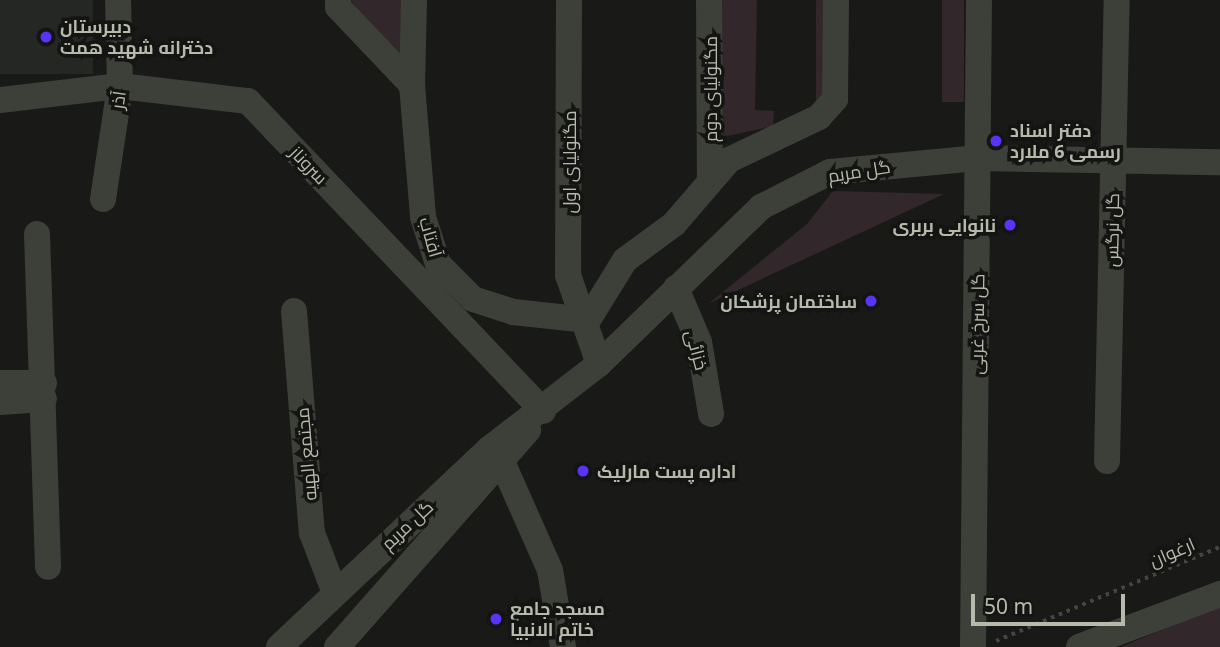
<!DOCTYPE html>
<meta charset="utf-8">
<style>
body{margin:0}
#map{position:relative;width:1220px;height:647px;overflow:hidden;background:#191a18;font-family:"Noto Sans",Cairo,sans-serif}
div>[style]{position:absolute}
.built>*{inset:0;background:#252724;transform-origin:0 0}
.green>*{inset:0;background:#32272b;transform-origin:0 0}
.path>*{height:3.5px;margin-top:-1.75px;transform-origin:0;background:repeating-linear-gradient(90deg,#44463f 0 3.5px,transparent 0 8.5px)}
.minor>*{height:26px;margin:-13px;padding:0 13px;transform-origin:13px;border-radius:13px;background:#3d3f39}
.dots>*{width:19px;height:19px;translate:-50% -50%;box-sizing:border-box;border:4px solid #141513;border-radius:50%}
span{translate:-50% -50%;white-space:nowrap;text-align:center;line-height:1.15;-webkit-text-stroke:7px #141513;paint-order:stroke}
.poi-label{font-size:18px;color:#b6baaa;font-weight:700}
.left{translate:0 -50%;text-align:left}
.right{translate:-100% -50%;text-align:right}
.street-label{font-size:18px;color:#b6baaa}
.scale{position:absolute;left:971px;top:594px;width:154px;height:32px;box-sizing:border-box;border:4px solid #b6baaa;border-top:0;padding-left:9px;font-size:21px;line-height:24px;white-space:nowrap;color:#b6baaa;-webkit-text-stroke:5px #141513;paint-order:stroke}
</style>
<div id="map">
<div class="built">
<i style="left:0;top:0;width:93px;height:74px"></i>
</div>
<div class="green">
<i style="clip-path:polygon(351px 0,403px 0,402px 55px,391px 55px)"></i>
<i style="clip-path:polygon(722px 0,757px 0,755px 110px,774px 111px,773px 126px,719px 138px)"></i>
<i style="left:816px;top:0;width:10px;height:101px"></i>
<i style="left:942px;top:0;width:22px;height:102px"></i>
<i style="clip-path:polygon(833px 191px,944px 194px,708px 304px,807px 224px)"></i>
<i style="clip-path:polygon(1220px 605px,1220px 647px,1121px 647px,1178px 623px)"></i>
</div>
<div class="path">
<i style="left:996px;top:641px;width:243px;rotate:-22.8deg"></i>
</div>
<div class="minor">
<i style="left:338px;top:0;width:7px;rotate:90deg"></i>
<i style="left:338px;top:7px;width:108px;rotate:46.5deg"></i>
<i style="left:414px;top:0;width:85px;rotate:91.3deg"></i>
<i style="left:412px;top:85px;width:132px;rotate:85.2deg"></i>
<i style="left:423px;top:217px;width:49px;rotate:72.3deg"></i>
<i style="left:438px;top:264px;width:49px;rotate:45deg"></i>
<i style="left:473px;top:299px;width:42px;rotate:18deg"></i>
<i style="left:513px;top:312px;width:75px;rotate:6.1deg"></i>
<i style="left:569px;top:0;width:275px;rotate:90.2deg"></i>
<i style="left:568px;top:275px;width:94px;rotate:70.8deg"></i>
<i style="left:709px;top:0;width:179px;rotate:89.7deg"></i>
<i style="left:0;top:100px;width:121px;rotate:-6.7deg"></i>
<i style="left:120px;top:86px;width:129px;rotate:6.7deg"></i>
<i style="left:248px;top:101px;width:428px;rotate:46.4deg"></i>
<i style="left:103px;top:199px;width:114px;rotate:-81.4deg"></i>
<i style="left:120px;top:86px;width:86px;rotate:-91.3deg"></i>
<i style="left:37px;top:234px;width:333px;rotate:88.1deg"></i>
<i style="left:676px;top:288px;width:59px;rotate:66.9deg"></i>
<i style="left:699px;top:342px;width:73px;rotate:80.5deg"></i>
<i style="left:294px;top:311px;width:223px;rotate:85.4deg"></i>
<i style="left:312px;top:533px;width:64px;rotate:69deg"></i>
<i style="left:588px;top:320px;width:70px;rotate:-58.3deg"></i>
<i style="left:625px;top:260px;width:61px;rotate:-36.3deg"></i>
<i style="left:674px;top:224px;width:84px;rotate:-49.3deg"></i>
<i style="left:729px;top:160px;width:100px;rotate:-25.5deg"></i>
<i style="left:819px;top:117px;width:24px;rotate:-48deg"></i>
<i style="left:835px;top:99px;width:99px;rotate:-89.4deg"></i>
<i style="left:0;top:383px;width:44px"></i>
<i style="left:0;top:402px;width:44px;rotate:-3.9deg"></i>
<i style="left:1107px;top:461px;width:461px;rotate:-88.8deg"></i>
<i style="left:503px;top:464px;width:116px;rotate:66.1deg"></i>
<i style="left:550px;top:570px;width:78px;rotate:80.4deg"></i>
<i style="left:279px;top:647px;width:289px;rotate:-43.3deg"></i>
<i style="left:489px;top:449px;width:139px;rotate:-37.7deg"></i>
<i style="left:599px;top:364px;width:226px;rotate:-44.1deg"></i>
<i style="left:761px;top:207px;width:77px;rotate:-26.9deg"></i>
<i style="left:830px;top:172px;width:150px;rotate:-5.4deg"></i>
<i style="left:979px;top:158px;width:241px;rotate:1deg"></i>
<i style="left:337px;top:647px;width:289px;rotate:-48.6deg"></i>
<i style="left:973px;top:647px;width:647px;rotate:-89.47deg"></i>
<i style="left:1079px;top:647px;width:151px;rotate:-20.6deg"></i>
</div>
<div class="dots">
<i style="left:46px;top:37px;background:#5933f6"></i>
<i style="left:996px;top:141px;background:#5933f6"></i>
<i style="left:1010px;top:225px;background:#5933f6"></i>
<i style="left:871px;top:301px;background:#5933f6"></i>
<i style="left:583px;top:471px;background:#5933f6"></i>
<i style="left:496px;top:619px;background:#5933f6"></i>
</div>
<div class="poi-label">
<span class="left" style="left:60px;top:37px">دبیرستان<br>دخترانه شهید همت</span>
<span class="left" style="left:1010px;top:141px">دفتر اسناد<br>رسمی 6 ملارد</span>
<span class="right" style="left:996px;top:225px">نانوایی بربری</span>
<span class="right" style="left:857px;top:301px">ساختمان پزشکان</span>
<span class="left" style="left:597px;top:471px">اداره پست مارلیک</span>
<span class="left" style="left:510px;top:619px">مسجد جامع<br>خاتم الانبیا</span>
</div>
<div class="street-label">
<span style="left:710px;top:89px;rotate:-90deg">مگنولیای دوم</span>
<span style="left:118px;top:100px;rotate:-82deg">آذر</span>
<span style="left:569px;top:162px;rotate:-90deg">مگنولیای اول</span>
<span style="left:309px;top:165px;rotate:46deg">سروناز</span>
<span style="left:859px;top:171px;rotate:-9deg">گل مریم</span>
<span style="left:1112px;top:230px;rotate:-89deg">گل نرگس</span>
<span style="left:431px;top:237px;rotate:74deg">آفتاب</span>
<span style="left:977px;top:324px;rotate:-89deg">گل سرخ غربی</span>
<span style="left:697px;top:350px;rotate:75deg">خزائی</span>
<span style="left:306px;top:454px;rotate:-95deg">مجتمع الهیه</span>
<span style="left:407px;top:525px;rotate:-43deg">گل مریم</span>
<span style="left:1172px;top:552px;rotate:-23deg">ارغوان</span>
</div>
<div class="scale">50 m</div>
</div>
